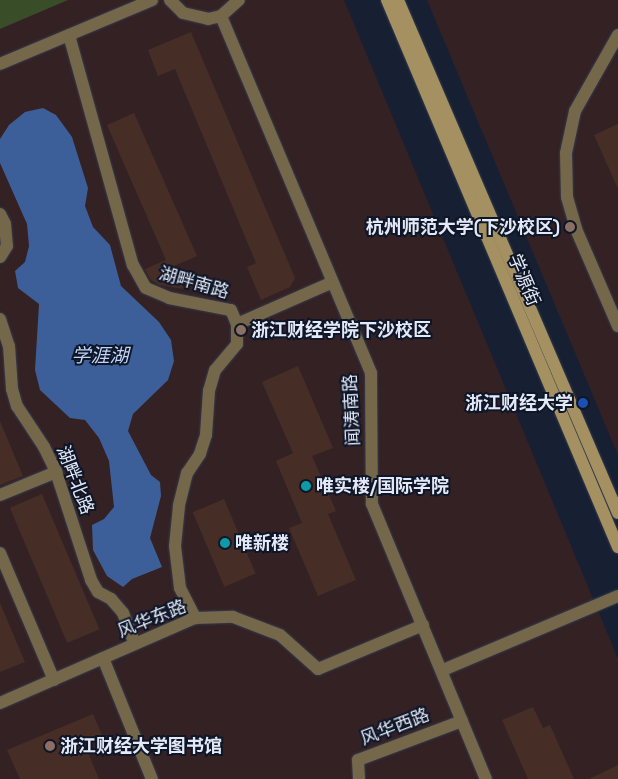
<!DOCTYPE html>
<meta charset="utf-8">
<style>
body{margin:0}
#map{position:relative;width:618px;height:779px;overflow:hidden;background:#172032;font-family:"Space Grotesk","Noto Sans SC",sans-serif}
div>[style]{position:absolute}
.education>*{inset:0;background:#342124}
.green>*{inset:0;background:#394d29}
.water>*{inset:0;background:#3c5f99}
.building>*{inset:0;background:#462e27;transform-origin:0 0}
.roads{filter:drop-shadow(0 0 1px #343c4d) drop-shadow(0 0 1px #343c4d)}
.street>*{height:12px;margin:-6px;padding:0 6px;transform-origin:6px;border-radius:6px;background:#74674a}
.secondary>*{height:12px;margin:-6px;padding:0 6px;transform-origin:6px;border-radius:6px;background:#a49060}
.dots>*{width:14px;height:14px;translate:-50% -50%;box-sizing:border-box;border:2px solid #0e1628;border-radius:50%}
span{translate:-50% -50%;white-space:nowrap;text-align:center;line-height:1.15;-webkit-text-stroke:4px #0e1628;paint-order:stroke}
.poi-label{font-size:18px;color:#e3e9f6;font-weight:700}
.right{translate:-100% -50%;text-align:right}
.left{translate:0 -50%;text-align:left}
.street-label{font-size:18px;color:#e3e9f6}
.water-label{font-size:19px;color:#c1d6f8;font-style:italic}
</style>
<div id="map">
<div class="education">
<i style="clip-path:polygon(0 0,344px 0,618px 659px,618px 779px,0 779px)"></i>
<i style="clip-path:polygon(427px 0,618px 0,618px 455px)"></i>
</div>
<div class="green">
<i style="clip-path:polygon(0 0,68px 0,0 29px)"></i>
</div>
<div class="water">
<i style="clip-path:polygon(43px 108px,56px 115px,72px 137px,88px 188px,85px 206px,93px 227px,110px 245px,121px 286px,159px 322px,171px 340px,174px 361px,168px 380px,133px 414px,128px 431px,151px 475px,160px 482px,161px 496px,150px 538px,162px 567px,132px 579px,123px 587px,107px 576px,93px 550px,92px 525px,104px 519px,114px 507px,109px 461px,99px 438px,85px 420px,70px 418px,40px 390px,35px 370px,39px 304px,18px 288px,15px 271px,25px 262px,29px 246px,27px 224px,0 163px,0 139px,9px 125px,25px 112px)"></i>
</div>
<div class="building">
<i style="clip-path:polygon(191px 32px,295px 278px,290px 287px,261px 300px,247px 267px,256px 263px,175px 69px,158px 76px,148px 50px)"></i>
<i style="clip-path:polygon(134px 113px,197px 256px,174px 266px,184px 289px,159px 285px,150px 279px,145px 269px,166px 260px,107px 125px)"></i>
<i style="clip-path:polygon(618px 124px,618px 189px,594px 135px)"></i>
<i style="clip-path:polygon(298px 366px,333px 448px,312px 456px,336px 511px,328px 514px,356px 580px,318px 596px,289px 528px,302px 523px,276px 461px,293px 453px,262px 382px)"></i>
<i style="clip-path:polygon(0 421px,23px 476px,0 485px)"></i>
<i style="left:42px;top:494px;width:147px;height:35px;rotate:67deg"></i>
<i style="left:224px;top:499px;width:81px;height:34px;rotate:67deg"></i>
<i style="clip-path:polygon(0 603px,25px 662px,0 672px)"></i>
<i style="clip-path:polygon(533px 707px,543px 728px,550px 725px,574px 779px,528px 779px,502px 720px)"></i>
<i style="clip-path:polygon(93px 714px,102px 735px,84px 743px,99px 779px,20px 779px,7px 750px)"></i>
<i style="clip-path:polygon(618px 765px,618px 779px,589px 779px)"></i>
</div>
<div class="roads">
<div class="street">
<i style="left:170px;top:0;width:18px;rotate:45deg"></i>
<i style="left:183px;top:13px;width:26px;rotate:13deg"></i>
<i style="left:208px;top:19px;width:13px;rotate:-13deg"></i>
<i style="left:221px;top:16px;width:24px;rotate:-42deg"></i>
<i style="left:221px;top:16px;width:387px;rotate:67.2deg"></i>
<i style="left:371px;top:373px;width:131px;rotate:89.6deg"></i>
<i style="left:372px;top:504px;width:298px;rotate:67.5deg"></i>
<i style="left:69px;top:35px;width:239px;rotate:74.5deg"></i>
<i style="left:133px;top:265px;width:26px;rotate:61deg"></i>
<i style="left:146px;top:288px;width:25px;rotate:23deg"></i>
<i style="left:169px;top:298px;width:63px;rotate:11deg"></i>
<i style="left:231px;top:310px;width:15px;rotate:67deg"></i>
<i style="left:237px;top:324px;width:20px;rotate:90deg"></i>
<i style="left:237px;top:344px;width:34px;rotate:130deg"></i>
<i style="left:215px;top:370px;width:22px;rotate:106deg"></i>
<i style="left:209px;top:391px;width:44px;rotate:93.9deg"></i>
<i style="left:206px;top:435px;width:20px;rotate:108deg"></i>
<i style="left:200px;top:454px;width:23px;rotate:124deg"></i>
<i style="left:187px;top:473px;width:34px;rotate:104deg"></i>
<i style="left:179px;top:506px;width:40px;rotate:95.7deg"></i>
<i style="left:175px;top:546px;width:42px;rotate:83.2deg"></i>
<i style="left:180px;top:588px;width:34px;rotate:63deg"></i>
<i style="left:618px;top:35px;width:87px;rotate:119.5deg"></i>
<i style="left:575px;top:111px;width:43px;rotate:102.1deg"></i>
<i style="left:566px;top:153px;width:44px;rotate:88.7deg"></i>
<i style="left:567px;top:197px;width:33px;rotate:74deg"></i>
<i style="left:576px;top:229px;width:106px;rotate:66.6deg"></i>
<i style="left:0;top:64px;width:165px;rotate:-22.8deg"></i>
<i style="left:0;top:214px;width:11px;rotate:63deg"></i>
<i style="left:5px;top:224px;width:22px;rotate:85deg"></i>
<i style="left:7px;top:246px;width:13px;rotate:122deg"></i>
<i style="left:0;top:319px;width:28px;rotate:72deg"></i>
<i style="left:9px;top:346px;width:43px;rotate:86deg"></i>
<i style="left:12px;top:389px;width:18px;rotate:74deg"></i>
<i style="left:17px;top:406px;width:49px;rotate:56.6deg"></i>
<i style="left:44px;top:447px;width:28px;rotate:64deg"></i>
<i style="left:56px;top:472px;width:114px;rotate:72deg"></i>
<i style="left:91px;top:580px;width:14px;rotate:60deg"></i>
<i style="left:98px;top:592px;width:15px;rotate:28deg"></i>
<i style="left:111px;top:599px;width:18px;rotate:49deg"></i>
<i style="left:123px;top:613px;width:33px;rotate:69deg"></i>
<i style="left:237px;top:324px;width:103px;rotate:-23.6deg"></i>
<i style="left:0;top:495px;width:61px;rotate:-22.3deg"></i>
<i style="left:0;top:553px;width:138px;rotate:67deg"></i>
<i style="left:103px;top:658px;width:131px;rotate:68deg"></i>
<i style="left:443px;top:670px;width:190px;rotate:-22.9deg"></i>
<i style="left:0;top:703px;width:213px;rotate:-23.6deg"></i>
<i style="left:195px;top:618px;width:38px;rotate:-2deg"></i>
<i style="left:233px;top:617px;width:50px;rotate:21deg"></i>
<i style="left:280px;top:635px;width:51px;rotate:41.8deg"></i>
<i style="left:318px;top:669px;width:114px;rotate:-22.7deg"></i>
<i style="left:359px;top:779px;width:19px;rotate:-93deg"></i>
<i style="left:358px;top:760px;width:111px;rotate:-20.6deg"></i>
</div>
<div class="secondary">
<i style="left:387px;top:0;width:594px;rotate:67.11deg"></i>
<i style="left:398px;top:0;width:558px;rotate:66.79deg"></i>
</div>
</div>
<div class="dots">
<i style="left:570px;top:227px;background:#8d6e63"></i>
<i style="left:241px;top:330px;background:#8d6e63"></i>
<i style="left:583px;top:403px;background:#1a4fb4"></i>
<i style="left:306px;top:486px;background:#0f9aa8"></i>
<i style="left:225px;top:543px;background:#0f9aa8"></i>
<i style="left:50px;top:746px;background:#8d6e63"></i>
</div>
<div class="poi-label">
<span class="right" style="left:560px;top:227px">杭州师范大学(下沙校区)</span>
<span class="left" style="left:251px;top:330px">浙江财经学院下沙校区</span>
<span class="right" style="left:573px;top:403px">浙江财经大学</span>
<span class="left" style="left:316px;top:486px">唯实楼/国际学院</span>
<span class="left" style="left:235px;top:543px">唯新楼</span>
<span class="left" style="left:60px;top:746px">浙江财经大学图书馆</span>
</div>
<div class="street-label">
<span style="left:524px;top:280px;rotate:67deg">学源街</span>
<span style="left:194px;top:283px;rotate:16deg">湖畔南路</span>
<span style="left:352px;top:410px;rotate:-93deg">闻涛南路</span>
<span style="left:75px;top:480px;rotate:69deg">湖畔北路</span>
<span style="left:152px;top:619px;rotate:-22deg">风华东路</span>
<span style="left:395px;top:727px;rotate:-21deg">风华西路</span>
</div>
<div class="water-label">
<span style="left:100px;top:356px">学涯湖</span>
</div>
</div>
